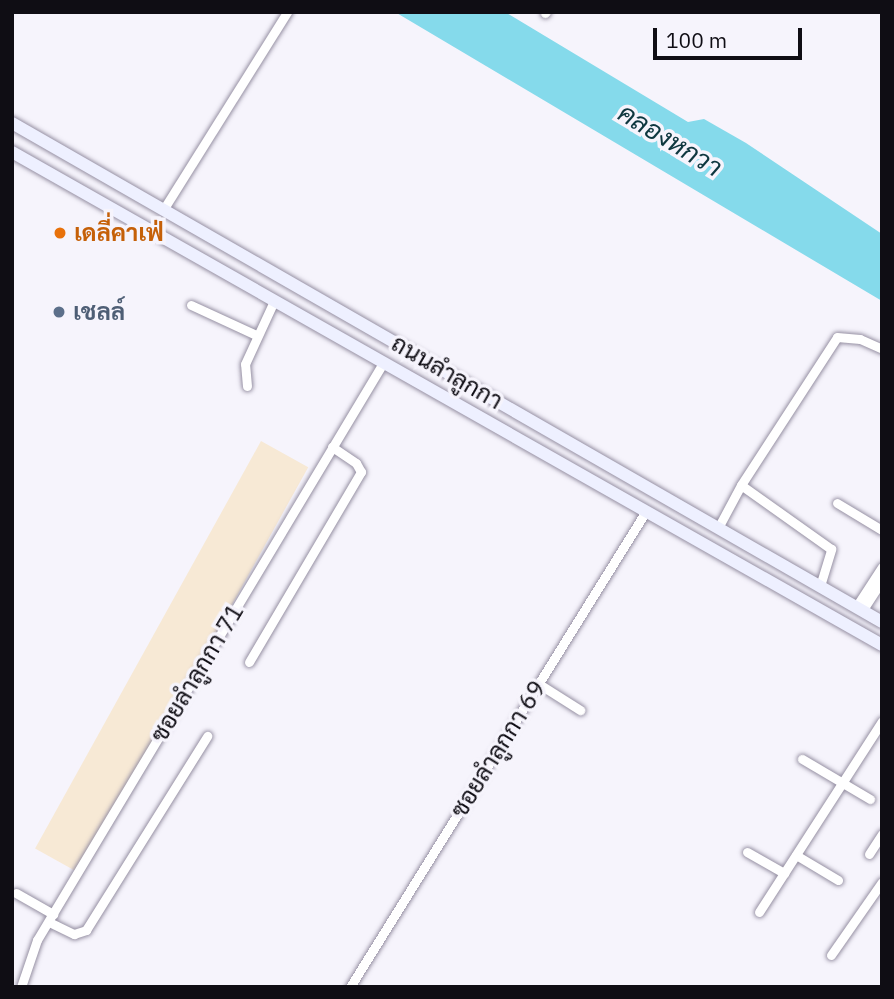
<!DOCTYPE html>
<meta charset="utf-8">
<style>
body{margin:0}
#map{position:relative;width:894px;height:999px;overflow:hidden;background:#f6f4fc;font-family:"IBM Plex Sans",Sarabun,sans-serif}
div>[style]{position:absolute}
.industrial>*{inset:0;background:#f7e9d5;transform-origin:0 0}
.water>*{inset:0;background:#85daeb}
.roads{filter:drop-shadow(0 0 2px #9690a3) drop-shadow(0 0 2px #9690a3)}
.minor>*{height:9px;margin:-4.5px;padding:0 4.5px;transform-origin:4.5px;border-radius:4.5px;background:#fff}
.secondary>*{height:12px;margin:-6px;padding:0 6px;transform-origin:6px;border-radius:6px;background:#eef0ff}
.dots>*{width:19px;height:19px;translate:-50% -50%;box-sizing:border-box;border:4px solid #f6f4fc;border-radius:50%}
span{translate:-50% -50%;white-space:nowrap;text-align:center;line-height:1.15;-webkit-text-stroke:7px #f6f4fc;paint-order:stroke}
.food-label{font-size:24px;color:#c56008;font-weight:700}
.left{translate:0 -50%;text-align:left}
.service-label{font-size:24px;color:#4e5e75;font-weight:700}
.street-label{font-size:24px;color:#0f0d14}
.water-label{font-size:26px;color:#0e373f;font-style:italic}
.frame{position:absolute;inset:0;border:14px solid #0f0d14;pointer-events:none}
.scale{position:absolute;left:653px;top:28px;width:149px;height:32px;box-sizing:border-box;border:4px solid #0f0d14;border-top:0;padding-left:9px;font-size:21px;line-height:24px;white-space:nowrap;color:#0f0d14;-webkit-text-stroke:5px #f6f4fc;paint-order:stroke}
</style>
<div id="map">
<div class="industrial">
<i style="left:261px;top:441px;width:54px;height:466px;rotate:29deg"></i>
</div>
<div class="water">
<i style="clip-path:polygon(395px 12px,505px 12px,688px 122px,704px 119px,746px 143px,882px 234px,882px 301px)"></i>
</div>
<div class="roads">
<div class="minor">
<i style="left:545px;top:13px;width:1px;rotate:-45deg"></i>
<i style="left:163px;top:210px;width:234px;rotate:-57.9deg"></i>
<i style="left:191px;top:305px;width:72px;rotate:24.8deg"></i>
<i style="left:247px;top:386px;width:22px;rotate:-95deg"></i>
<i style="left:245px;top:364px;width:69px;rotate:-65.3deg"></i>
<i style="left:837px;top:503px;width:52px;rotate:31deg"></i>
<i style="left:718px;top:528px;width:49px;rotate:-61.9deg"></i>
<i style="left:820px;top:586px;width:39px;rotate:-73deg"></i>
<i style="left:831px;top:549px;width:110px;rotate:-144.6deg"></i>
<i style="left:741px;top:485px;width:176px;rotate:-57deg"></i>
<i style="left:837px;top:337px;width:23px;rotate:5deg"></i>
<i style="left:860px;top:339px;width:24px;rotate:24deg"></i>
<i style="left:856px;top:607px;width:48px;rotate:-57deg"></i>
<i style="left:862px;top:611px;width:37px;rotate:-57deg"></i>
<i style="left:249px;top:662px;width:221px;rotate:-59.5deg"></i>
<i style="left:361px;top:472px;width:10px;rotate:-119deg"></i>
<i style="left:356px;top:463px;width:29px;rotate:-146deg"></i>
<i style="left:539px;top:684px;width:49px;rotate:32.4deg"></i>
<i style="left:802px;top:759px;width:79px;rotate:30.5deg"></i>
<i style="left:747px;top:852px;width:43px;rotate:29.6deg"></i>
<i style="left:869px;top:854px;width:24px;rotate:-57deg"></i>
<i style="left:796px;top:855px;width:49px;rotate:30.8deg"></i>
<i style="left:16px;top:893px;width:43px;rotate:29.6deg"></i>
<i style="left:759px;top:912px;width:227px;rotate:-57.2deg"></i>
<i style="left:49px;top:922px;width:28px;rotate:26deg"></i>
<i style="left:74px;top:934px;width:13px;rotate:-18deg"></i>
<i style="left:86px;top:930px;width:229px;rotate:-58deg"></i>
<i style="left:831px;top:955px;width:89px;rotate:-55.1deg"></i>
<i style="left:21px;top:987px;width:50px;rotate:-71.2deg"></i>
<i style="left:37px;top:940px;width:673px;rotate:-59.05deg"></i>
<i style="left:350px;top:987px;width:561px;rotate:-58.12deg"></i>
</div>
<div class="secondary">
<i style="left:12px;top:123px;width:1003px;rotate:29.84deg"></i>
<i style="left:12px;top:152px;width:1000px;rotate:29.54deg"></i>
</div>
</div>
<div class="dots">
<i style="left:60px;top:233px;background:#e8710a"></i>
<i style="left:59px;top:312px;background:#5c6f8a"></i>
</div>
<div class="food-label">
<span class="left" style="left:74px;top:233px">เดลี่คาเฟ่</span>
</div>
<div class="service-label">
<span class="left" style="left:73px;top:312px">เชลล์</span>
</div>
<div class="street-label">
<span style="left:447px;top:372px;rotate:30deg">ถนนลำลูกกา</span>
<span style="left:197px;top:673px;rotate:-59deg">ซอยลำลูกกา 71</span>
<span style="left:498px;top:749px;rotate:-58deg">ซอยลำลูกกา 69</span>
</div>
<div class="water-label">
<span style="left:670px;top:140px;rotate:31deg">คลองหกวา</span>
</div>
<div class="frame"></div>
<div class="scale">100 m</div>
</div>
